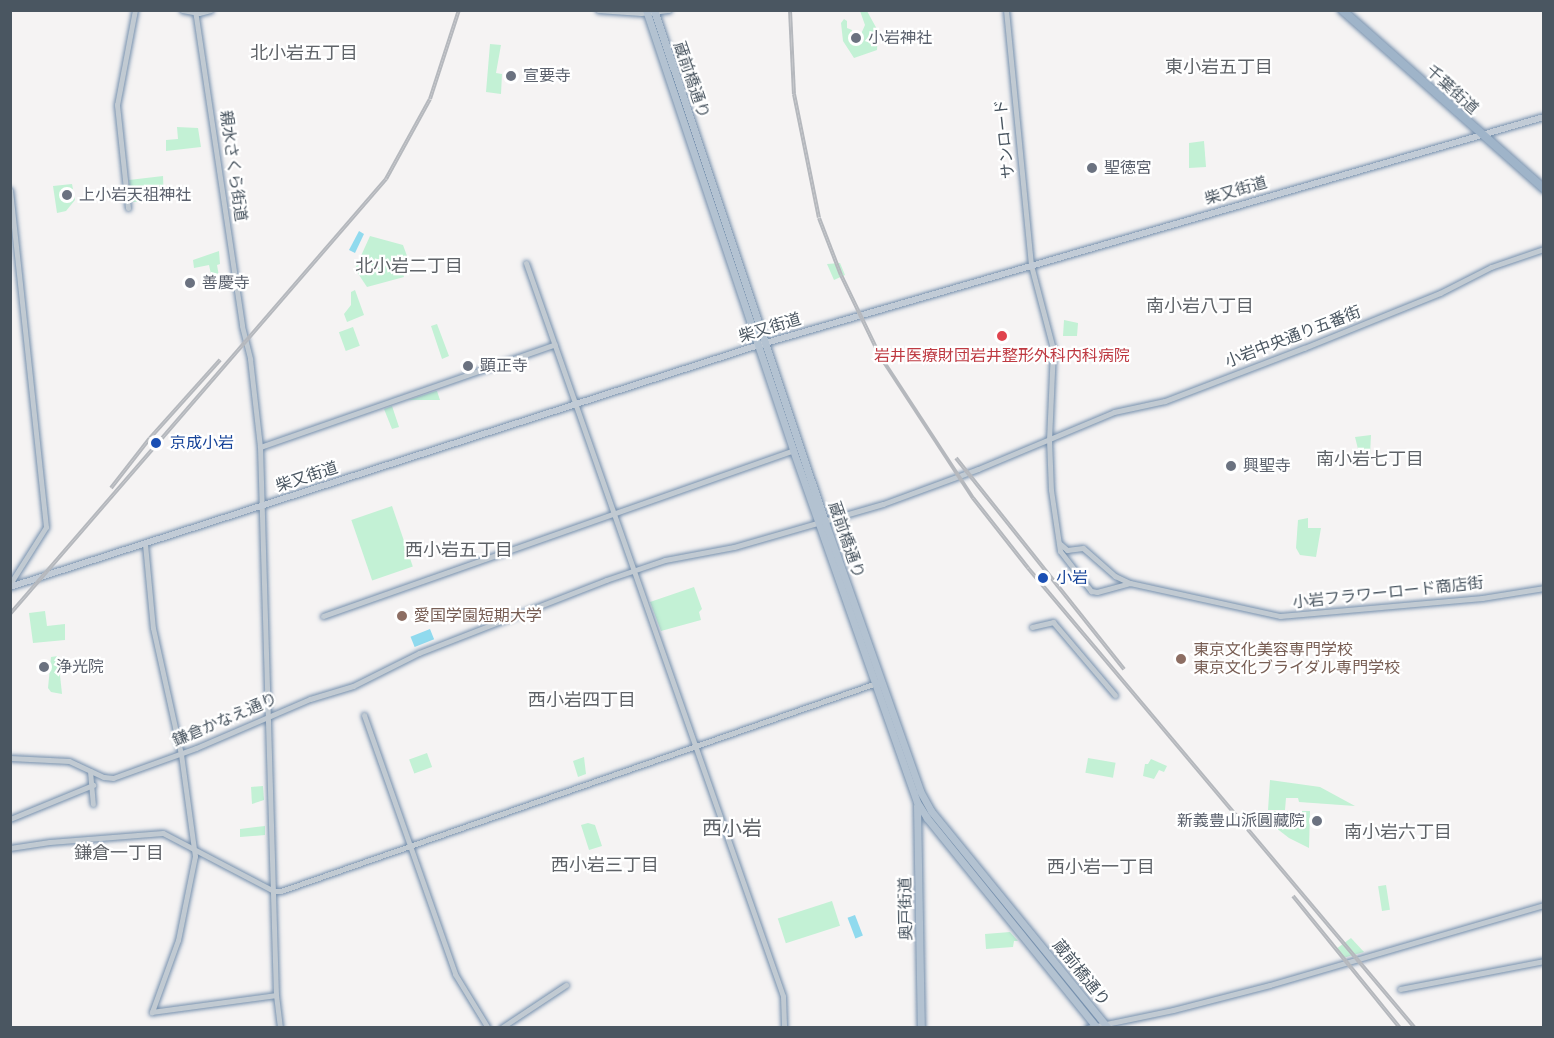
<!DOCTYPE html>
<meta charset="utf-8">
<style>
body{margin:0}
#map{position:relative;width:1554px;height:1038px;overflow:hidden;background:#f5f3f3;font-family:"Fira Sans Condensed","Noto Sans JP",sans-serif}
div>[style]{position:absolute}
.green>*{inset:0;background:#c3f1d5;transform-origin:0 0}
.water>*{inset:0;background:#90daee;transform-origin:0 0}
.roads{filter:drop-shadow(0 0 2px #7690ad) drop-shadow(0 0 2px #7690ad)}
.tertiary>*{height:5px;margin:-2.5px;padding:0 2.5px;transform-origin:2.5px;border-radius:2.5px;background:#c1cad2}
.secondary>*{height:6px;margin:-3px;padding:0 3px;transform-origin:3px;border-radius:3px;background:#c1cbd6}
.primary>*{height:7px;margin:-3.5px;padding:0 3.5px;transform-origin:3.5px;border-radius:3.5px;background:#b3c2d1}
.trunk>*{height:8px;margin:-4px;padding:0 4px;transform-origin:4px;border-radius:4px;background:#9fb4c9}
.rail>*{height:4px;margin-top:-2px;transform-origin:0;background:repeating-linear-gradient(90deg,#fff 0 4.5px,#b5b8bd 0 9px);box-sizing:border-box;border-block:2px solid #b5b8bd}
.dots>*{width:16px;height:16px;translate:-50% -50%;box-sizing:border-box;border:3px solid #fff;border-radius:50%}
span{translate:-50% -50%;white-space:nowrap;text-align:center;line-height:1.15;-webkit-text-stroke:4.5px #fff;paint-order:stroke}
.worship-label{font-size:16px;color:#5b616d}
.left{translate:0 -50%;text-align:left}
.right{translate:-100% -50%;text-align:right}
.street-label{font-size:16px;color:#4a5661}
.health-label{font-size:16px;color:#be3a42}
.transit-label{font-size:16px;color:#164399}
.education-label{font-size:16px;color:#785e54}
.neighbourhood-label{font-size:18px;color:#5f6368}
.quarter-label{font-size:20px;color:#5f6368}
.frame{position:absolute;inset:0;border:12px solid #4a5661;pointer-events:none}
</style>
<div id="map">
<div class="green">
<i style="clip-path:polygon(860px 11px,867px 11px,878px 31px,877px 50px,854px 58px,843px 41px,841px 23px,844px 19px,847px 21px,847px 28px,852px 30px,852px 42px,857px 43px,865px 25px)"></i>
<i style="clip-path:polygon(490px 44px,501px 45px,496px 73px,502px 74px,501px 94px,486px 92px)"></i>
<i style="clip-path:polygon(177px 127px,198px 128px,201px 147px,166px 151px,166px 140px,178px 139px)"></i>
<i style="clip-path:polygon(1204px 141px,1206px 167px,1189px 168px,1189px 143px)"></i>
<i style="clip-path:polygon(163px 176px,164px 201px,131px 202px,129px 180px)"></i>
<i style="clip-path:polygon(72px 184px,75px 200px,66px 211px,57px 213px,53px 186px)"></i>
<i style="clip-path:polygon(370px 236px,403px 245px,407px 256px,399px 259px,404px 277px,367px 287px,355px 269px)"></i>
<i style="clip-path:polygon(219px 251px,220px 264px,217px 265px,220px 282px,213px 283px,209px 265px,194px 268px,193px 260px)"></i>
<i style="clip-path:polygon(840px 263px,845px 275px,834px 280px,827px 264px)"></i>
<i style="clip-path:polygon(355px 290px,364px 315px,347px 322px,344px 314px,351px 305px,351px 292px)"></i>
<i style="clip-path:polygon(1064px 320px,1078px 323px,1077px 336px,1063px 336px)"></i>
<i style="clip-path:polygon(437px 324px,449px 356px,442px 359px,431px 326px)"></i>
<i style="left:353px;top:327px;width:20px;height:15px;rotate:70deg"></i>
<i style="clip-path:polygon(437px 391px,440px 400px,408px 400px,436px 391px)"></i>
<i style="clip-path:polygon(392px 406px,399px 427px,392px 429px,384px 409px)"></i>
<i style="clip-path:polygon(1371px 435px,1370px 455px,1360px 457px,1355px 437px)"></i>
<i style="left:392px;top:506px;width:64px;height:43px;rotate:71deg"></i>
<i style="clip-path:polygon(1308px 518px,1308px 528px,1321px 528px,1316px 557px,1300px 555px,1296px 548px,1298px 520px)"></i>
<i style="clip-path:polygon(694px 587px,702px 609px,699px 612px,701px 620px,661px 631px,650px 602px)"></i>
<i style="clip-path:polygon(45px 611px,47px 626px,65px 624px,65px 640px,33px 643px,29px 613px)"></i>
<i style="clip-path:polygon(58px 656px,62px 694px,51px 692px,48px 688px,51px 657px)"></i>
<i style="left:427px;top:753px;width:15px;height:19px;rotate:70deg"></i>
<i style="clip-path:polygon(584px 757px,586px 774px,578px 777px,573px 761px)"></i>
<i style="left:1088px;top:758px;width:28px;height:15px;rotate:10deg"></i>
<i style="clip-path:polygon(1151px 759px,1167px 766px,1164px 772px,1159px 770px,1154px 779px,1143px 776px,1145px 764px,1148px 764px)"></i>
<i style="clip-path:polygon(1270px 780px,1320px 787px,1355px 806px,1299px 802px,1298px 798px,1286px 798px,1285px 810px,1268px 810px)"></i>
<i style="clip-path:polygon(263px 786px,264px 800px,252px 804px,251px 787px)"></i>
<i style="clip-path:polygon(1267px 811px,1310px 811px,1309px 848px,1289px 838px,1267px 821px)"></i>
<i style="clip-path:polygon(588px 823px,595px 825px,602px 846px,589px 850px,581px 825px)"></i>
<i style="clip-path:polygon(265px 826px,265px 835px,240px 837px,240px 829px)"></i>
<i style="left:1386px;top:885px;width:25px;height:8px;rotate:81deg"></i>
<i style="left:832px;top:901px;width:26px;height:57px;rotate:72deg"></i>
<i style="clip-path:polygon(1010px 932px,1018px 941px,1014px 941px,1013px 947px,986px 949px,985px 934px)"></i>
<i style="clip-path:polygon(1351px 938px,1364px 952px,1343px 958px,1336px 949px)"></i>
</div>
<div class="water">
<i style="clip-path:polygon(359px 231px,364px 234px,355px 253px,349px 250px)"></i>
<i style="left:430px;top:629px;width:11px;height:21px;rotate:68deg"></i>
<i style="left:855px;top:915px;width:22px;height:8px;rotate:69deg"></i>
</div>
<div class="roads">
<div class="tertiary">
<i style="left:182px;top:10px;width:17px;rotate:10deg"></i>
<i style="left:199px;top:13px;width:12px;rotate:-14deg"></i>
<i style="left:195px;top:10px;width:319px;rotate:81.5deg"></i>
<i style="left:242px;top:326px;width:34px;rotate:76deg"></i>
<i style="left:250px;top:359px;width:89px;rotate:83.5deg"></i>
<i style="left:260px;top:447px;width:548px;rotate:88.33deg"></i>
<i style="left:276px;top:995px;width:33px;rotate:83deg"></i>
<i style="left:598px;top:10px;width:43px;rotate:4deg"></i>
<i style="left:641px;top:13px;width:28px;rotate:-6deg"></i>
<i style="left:1006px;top:10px;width:256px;rotate:84.4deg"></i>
<i style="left:1031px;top:265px;width:87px;rotate:75.3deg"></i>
<i style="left:1053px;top:349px;width:90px;rotate:92.5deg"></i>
<i style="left:1049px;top:439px;width:51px;rotate:87.8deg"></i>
<i style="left:1051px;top:490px;width:62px;rotate:81.6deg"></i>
<i style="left:1060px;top:551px;width:51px;rotate:52.2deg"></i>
<i style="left:1091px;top:591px;width:6px;rotate:9deg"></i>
<i style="left:1097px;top:592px;width:34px;rotate:-15deg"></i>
<i style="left:10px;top:190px;width:339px;rotate:83.9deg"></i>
<i style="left:46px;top:527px;width:67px;rotate:122.3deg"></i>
<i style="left:128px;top:208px;width:104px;rotate:-96.1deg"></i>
<i style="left:117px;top:105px;width:97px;rotate:-79.3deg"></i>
<i style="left:526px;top:263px;width:777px;rotate:70.68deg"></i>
<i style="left:783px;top:996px;width:32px;rotate:88deg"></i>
<i style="left:260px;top:447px;width:312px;rotate:-19.2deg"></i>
<i style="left:1059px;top:543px;width:11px;rotate:41deg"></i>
<i style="left:1067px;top:550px;width:16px;rotate:-7deg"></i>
<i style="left:1083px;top:548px;width:43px;rotate:41.2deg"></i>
<i style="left:1115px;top:576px;width:17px;rotate:25deg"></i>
<i style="left:1130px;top:583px;width:154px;rotate:12.4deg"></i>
<i style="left:1280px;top:616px;width:203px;rotate:-5.1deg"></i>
<i style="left:1482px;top:598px;width:63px;rotate:-9.2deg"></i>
<i style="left:145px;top:544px;width:84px;rotate:84.6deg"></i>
<i style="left:153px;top:628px;width:129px;rotate:77.5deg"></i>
<i style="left:181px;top:754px;width:103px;rotate:82.2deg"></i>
<i style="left:195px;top:856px;width:86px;rotate:101.4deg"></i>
<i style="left:178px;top:940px;width:77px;rotate:109.9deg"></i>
<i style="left:152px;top:1012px;width:125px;rotate:-7.8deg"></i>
<i style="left:323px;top:616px;width:499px;rotate:-19.4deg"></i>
<i style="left:1032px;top:627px;width:22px;rotate:-13deg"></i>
<i style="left:1053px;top:622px;width:96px;rotate:49.7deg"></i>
<i style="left:364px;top:715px;width:275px;rotate:70.6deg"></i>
<i style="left:455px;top:974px;width:63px;rotate:58.6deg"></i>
<i style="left:10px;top:758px;width:59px;rotate:2.9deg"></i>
<i style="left:69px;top:761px;width:38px;rotate:25deg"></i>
<i style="left:104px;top:777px;width:9px;rotate:6deg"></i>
<i style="left:113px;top:778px;width:88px;rotate:-19.9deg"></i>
<i style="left:196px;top:748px;width:124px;rotate:-23.3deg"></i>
<i style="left:310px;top:699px;width:45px;rotate:-16.8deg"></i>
<i style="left:353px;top:686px;width:74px;rotate:-26.6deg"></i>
<i style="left:419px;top:653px;width:201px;rotate:-21.3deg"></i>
<i style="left:606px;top:580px;width:62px;rotate:-18.7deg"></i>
<i style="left:665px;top:560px;width:70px;rotate:-10.7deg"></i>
<i style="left:734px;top:547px;width:155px;rotate:-16.1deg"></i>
<i style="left:883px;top:504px;width:101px;rotate:-20.2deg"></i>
<i style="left:978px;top:469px;width:147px;rotate:-22.7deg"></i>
<i style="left:1114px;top:412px;width:52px;rotate:-12.2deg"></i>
<i style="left:1165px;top:401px;width:149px;rotate:-20.9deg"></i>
<i style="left:1304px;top:348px;width:147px;rotate:-22deg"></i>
<i style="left:1440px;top:293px;width:57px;rotate:-27deg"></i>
<i style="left:1491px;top:267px;width:56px;rotate:-18.8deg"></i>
<i style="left:90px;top:771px;width:33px;rotate:85deg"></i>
<i style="left:10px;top:819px;width:90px;rotate:-22.3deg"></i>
<i style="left:10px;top:848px;width:40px;rotate:-8.5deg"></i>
<i style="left:50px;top:842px;width:113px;rotate:-4.6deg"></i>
<i style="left:163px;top:833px;width:125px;rotate:27.6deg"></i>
<i style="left:274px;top:891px;width:7px"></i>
<i style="left:281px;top:891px;width:633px;rotate:-19.26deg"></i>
<i style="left:1400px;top:989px;width:147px;rotate:-11deg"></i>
<i style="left:501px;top:1028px;width:78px;rotate:-33.5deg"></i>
<i style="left:1087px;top:1028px;width:88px;rotate:-11.8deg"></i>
<i style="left:1173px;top:1010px;width:100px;rotate:-14.5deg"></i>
<i style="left:1270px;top:985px;width:285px;rotate:-16.3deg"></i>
</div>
<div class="secondary">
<i style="left:10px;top:587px;width:787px;rotate:-17.91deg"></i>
<i style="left:759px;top:345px;width:817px;rotate:-16.2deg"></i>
</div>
<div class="primary">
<i style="left:646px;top:10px;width:464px;rotate:71.5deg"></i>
<i style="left:793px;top:450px;width:373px;rotate:70.6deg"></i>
<i style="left:917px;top:802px;width:19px;rotate:58deg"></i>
<i style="left:927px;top:818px;width:270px;rotate:51deg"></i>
<i style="left:654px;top:10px;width:540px;rotate:71.53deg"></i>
<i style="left:825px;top:522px;width:285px;rotate:70.5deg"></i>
<i style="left:920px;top:791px;width:23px;rotate:61deg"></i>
<i style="left:931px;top:811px;width:280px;rotate:50.8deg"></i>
<i style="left:917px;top:806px;width:222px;rotate:89deg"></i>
</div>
<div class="trunk">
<i style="left:1342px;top:10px;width:270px;rotate:41.5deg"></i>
</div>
</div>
<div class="rail">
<i style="left:790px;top:10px;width:84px;rotate:87.3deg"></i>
<i style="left:794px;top:94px;width:126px;rotate:78.6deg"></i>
<i style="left:819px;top:218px;width:61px;rotate:68.9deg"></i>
<i style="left:841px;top:275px;width:90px;rotate:64.3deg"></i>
<i style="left:880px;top:356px;width:170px;rotate:56.8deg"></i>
<i style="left:973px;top:498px;width:89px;rotate:51.8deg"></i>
<i style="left:1028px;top:568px;width:601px;rotate:49.93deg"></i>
<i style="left:956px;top:458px;width:270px;rotate:51.5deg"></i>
<i style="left:111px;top:488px;width:63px;rotate:-52deg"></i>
<i style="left:150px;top:438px;width:105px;rotate:-48.1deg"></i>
<i style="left:10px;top:614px;width:575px;rotate:-49.16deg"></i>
<i style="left:386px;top:179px;width:91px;rotate:-61.2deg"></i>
<i style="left:430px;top:99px;width:94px;rotate:-72deg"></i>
<i style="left:1293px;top:896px;width:170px;rotate:51deg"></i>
</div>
<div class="dots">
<i style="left:856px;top:38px;background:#6b7280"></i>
<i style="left:511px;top:76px;background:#6b7280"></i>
<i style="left:1092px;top:168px;background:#6b7280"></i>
<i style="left:67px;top:195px;background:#6b7280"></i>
<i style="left:190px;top:283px;background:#6b7280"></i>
<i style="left:1002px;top:336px;background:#e0444e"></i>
<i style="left:468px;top:366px;background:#6b7280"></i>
<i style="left:156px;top:443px;background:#1a4fb4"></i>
<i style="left:1231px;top:466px;background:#6b7280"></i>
<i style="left:1043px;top:578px;background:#1a4fb4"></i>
<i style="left:402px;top:616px;background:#8d6e63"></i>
<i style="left:1181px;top:659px;background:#8d6e63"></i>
<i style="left:44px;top:667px;background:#6b7280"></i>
<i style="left:1317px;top:821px;background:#6b7280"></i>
</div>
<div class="worship-label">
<span class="left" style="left:868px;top:38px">小岩神社</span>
<span class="left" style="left:523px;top:76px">宣要寺</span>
<span class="left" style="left:1104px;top:168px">聖徳宮</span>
<span class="left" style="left:79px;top:195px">上小岩天祖神社</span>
<span class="left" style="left:202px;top:283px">善慶寺</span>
<span class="left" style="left:480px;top:366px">顕正寺</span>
<span class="left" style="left:1243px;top:466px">興聖寺</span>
<span class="left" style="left:56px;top:667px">浄光院</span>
<span class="right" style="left:1305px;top:821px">新義豊山派圓藏院</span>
</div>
<div class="street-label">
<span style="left:691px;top:80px;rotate:71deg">蔵前橋通り</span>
<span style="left:1452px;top:90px;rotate:42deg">千葉街道</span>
<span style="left:1005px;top:139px;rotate:-96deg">サンロード</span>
<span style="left:233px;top:166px;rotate:82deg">親水さくら街道</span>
<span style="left:1236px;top:191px;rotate:-16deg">柴又街道</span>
<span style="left:770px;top:328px;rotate:-17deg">柴又街道</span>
<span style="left:1293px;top:337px;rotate:-21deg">小岩中央通り五番街</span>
<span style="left:307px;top:477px;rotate:-18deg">柴又街道</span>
<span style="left:846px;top:540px;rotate:71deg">蔵前橋通り</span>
<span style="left:1388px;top:593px;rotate:-6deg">小岩フラワーロード商店街</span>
<span style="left:225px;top:720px;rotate:-23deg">鎌倉かなえ通り</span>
<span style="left:906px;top:909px;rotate:-91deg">奥戸街道</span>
<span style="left:1081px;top:973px;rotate:51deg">蔵前橋通り</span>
</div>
<div class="health-label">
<span style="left:1002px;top:356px">岩井医療財団岩井整形外科内科病院</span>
</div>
<div class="transit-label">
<span class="left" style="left:170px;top:443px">京成小岩</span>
<span class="left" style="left:1056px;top:578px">小岩</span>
</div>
<div class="education-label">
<span class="left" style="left:414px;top:616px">愛国学園短期大学</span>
<span class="left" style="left:1193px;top:659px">東京文化美容専門学校<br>東京文化ブライダル専門学校</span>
</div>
<div class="neighbourhood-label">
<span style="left:304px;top:53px">北小岩五丁目</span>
<span style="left:1219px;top:67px">東小岩五丁目</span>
<span style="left:409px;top:266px">北小岩二丁目</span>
<span style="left:1200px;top:306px">南小岩八丁目</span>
<span style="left:1370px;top:459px">南小岩七丁目</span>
<span style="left:459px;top:550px">西小岩五丁目</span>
<span style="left:582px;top:700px">西小岩四丁目</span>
<span style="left:1398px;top:832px">南小岩六丁目</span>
<span style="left:119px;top:853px">鎌倉一丁目</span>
<span style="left:605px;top:865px">西小岩三丁目</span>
<span style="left:1101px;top:867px">西小岩一丁目</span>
</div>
<div class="quarter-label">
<span style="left:732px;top:828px">西小岩</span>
</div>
<div class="frame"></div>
</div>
